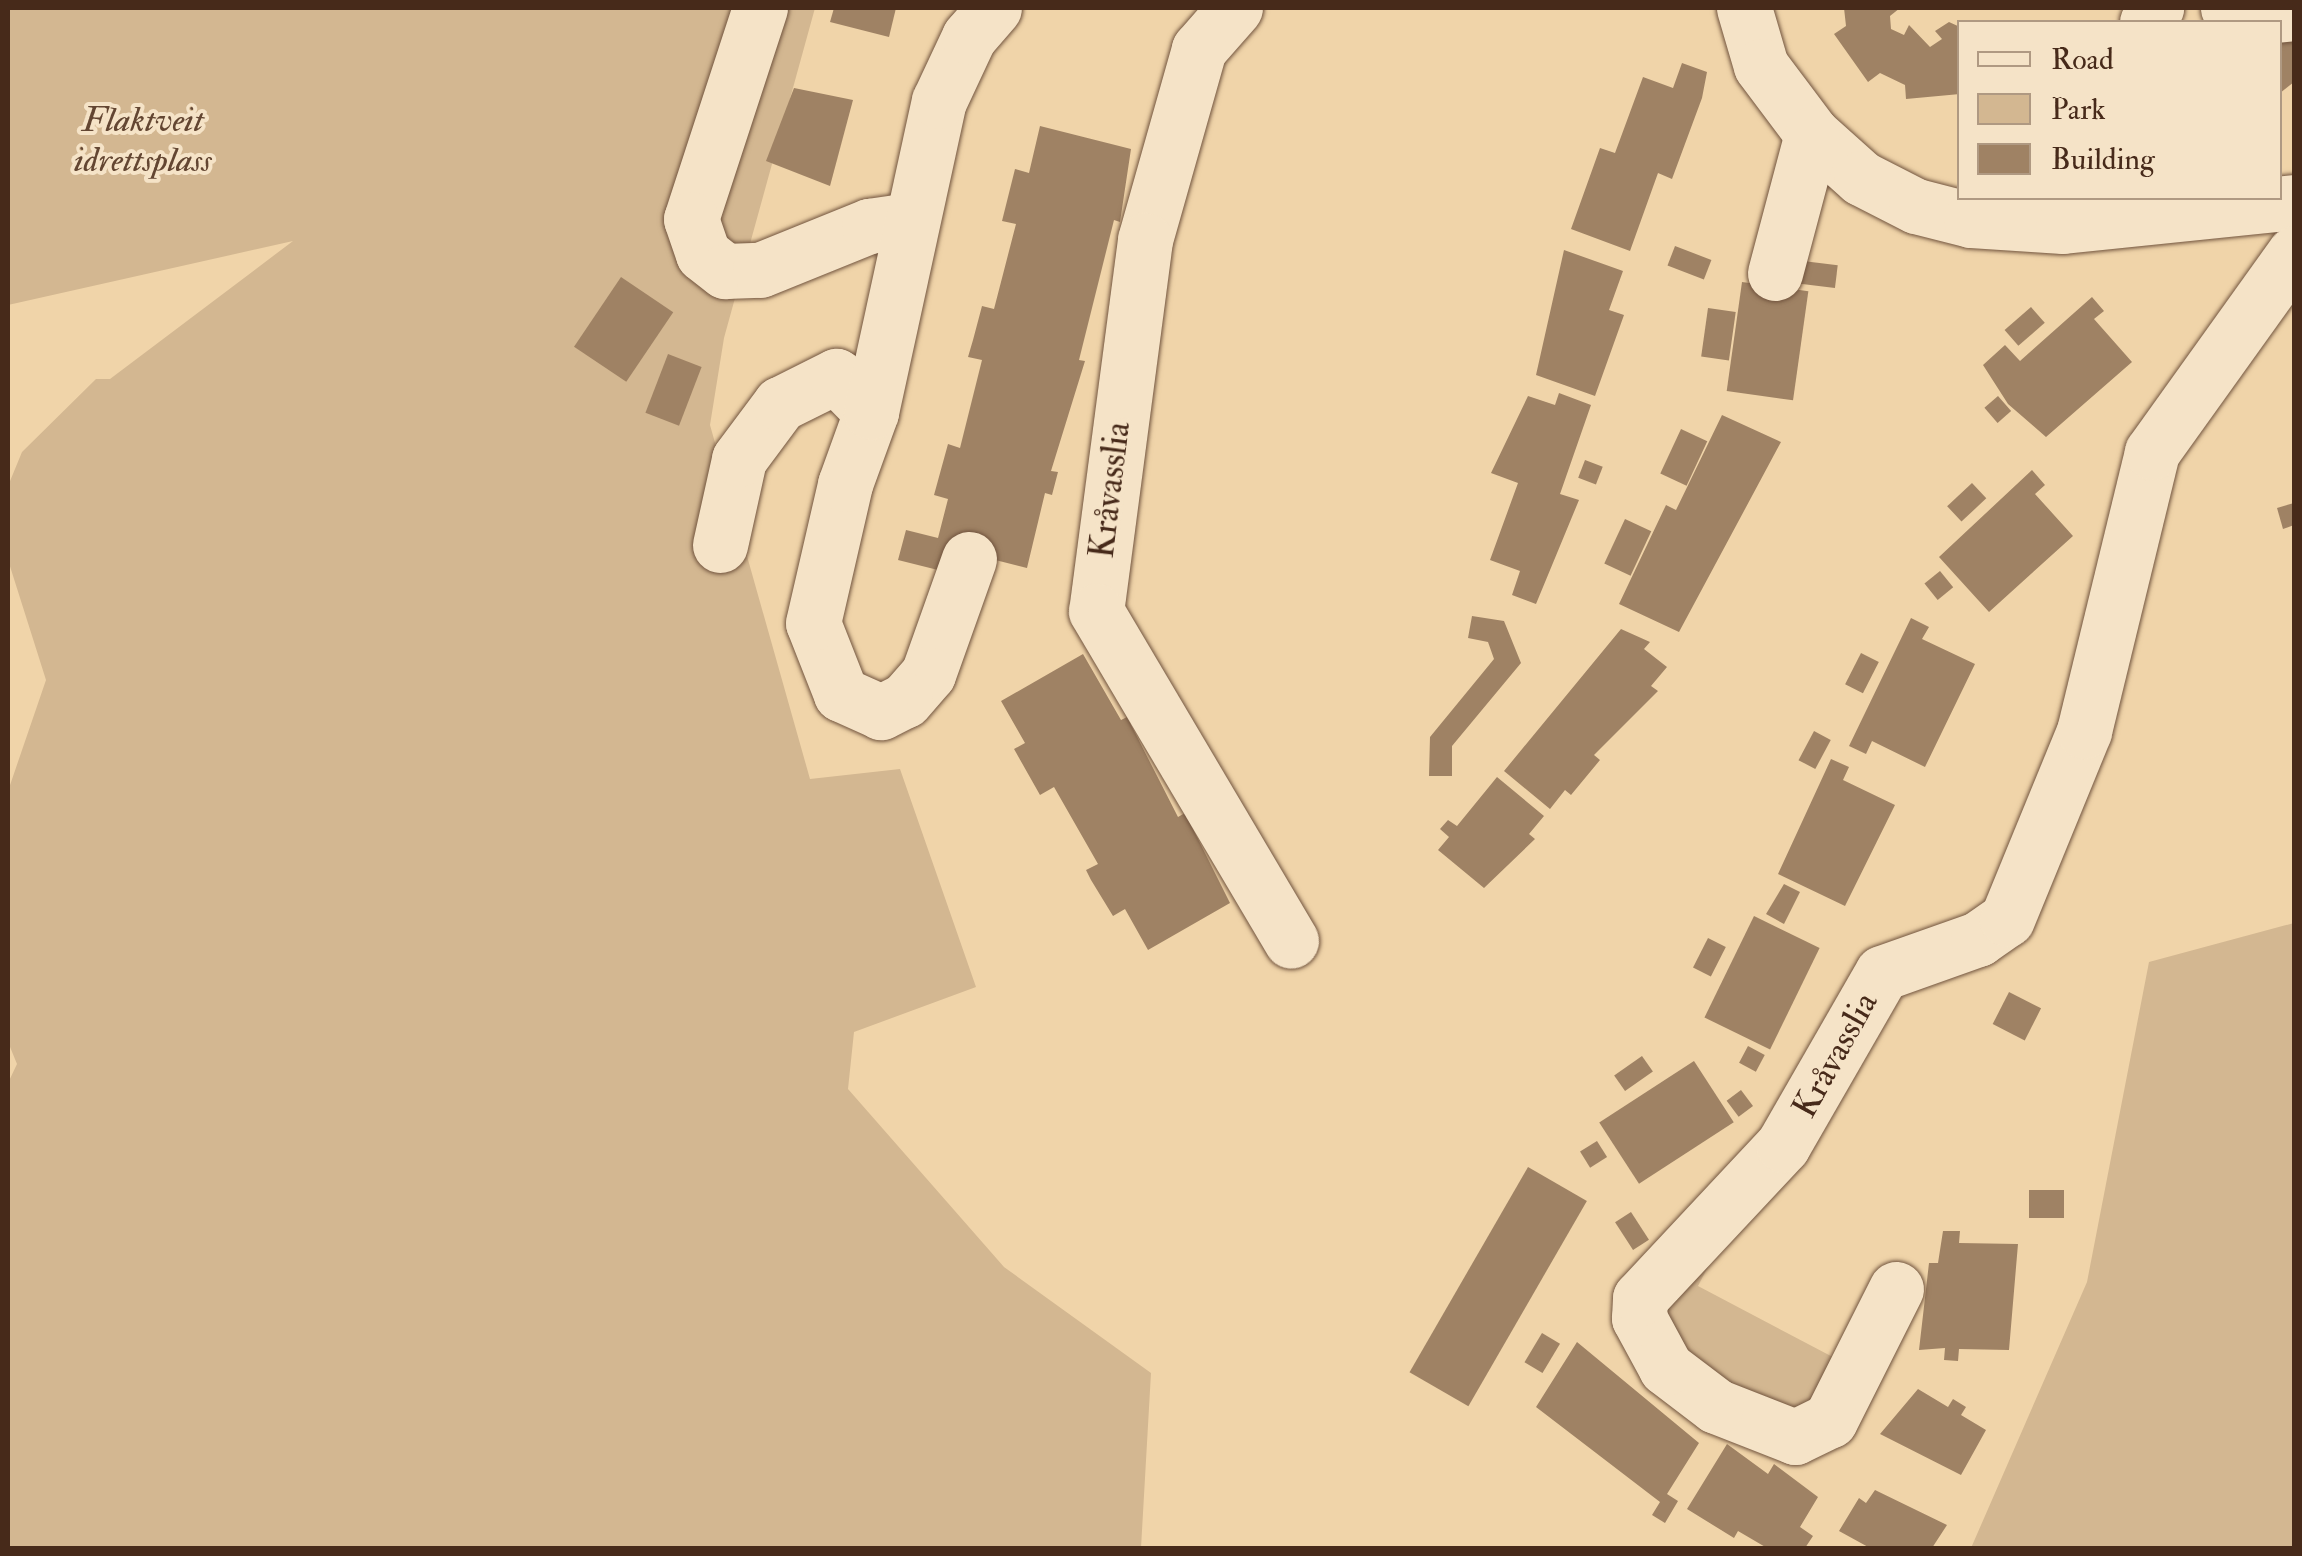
<!DOCTYPE html>
<meta charset="utf-8">
<style>
body{margin:0}
#map{position:relative;width:2302px;height:1556px;overflow:hidden;background:#f0d4a9;font-family:"IM FELL Double Pica",serif}
div>[style]{position:absolute}
.green>*{inset:0;background:#d3b791}
.building>*{inset:0;background:#9f8264;transform-origin:0 0}
.roads{filter:drop-shadow(0 0 2px #71543e) drop-shadow(0 0 2px #71543e)}
.minor>*{height:55px;margin:-27.5px;padding:0 27.5px;transform-origin:27.5px;border-radius:27.5px;background:#f5e3c7}
span{translate:-50% -50%;white-space:nowrap;text-align:center;line-height:1.15;-webkit-text-stroke:8px #f5e3c7;paint-order:stroke}
.park-label{font-size:35px;color:#634632;font-style:italic}
.street-label{font-size:35px;color:#472a1a}
.frame{position:absolute;inset:0;border:10px solid #472a1a;pointer-events:none}
.legend{position:absolute;left:1957px;top:20px;width:325px;height:180px;box-sizing:border-box;background:#f5e3c7;border:2px solid #af9982;margin:0;padding:12px 18px;list-style:none;font-size:30px;color:#472a1a}
.legend li{display:flex;align-items:center;gap:20px;height:50px}
.legend b{width:50px;border:2px solid #af9982}
</style>
<div id="map">
<div class="green">
<i style="clip-path:polygon(8px 8px,815px 8px,724px 338px,710px 425px,810px 779px,900px 769px,976px 987px,854px 1032px,848px 1089px,1004px 1267px,1151px 1373px,1141px 1548px,8px 1548px,8px 1083px,17px 1064px,8px 1042px,8px 791px,46px 680px,8px 560px,8px 486px,22px 452px,96px 379px,110px 379px,293px 241px,8px 305px)"></i>
<i style="clip-path:polygon(2294px 923px,2294px 1548px,1971px 1548px,2087px 1282px,2149px 962px)"></i>
<i style="clip-path:polygon(1711px 1261px,1698px 1286px,1848px 1365px,1808px 1426px,1685px 1368px,1653px 1306px)"></i>
</div>
<div class="building">
<i style="clip-path:polygon(834px 8px,896px 8px,889px 37px,830px 22px)"></i>
<i style="clip-path:polygon(1844px 8px,1900px 8px,1890px 16px,1891px 29px,1904px 35px,1909px 25px,1930px 47px,1942px 39px,1935px 31px,1949px 22px,1960px 27px,1960px 94px,1906px 99px,1905px 85px,1880px 73px,1868px 82px,1834px 34px,1846px 26px)"></i>
<i style="clip-path:polygon(2294px 32px,2294px 82px,2280px 93px,2280px 43px)"></i>
<i style="clip-path:polygon(1682px 63px,1707px 72px,1702px 98px,1672px 179px,1658px 173px,1630px 251px,1571px 229px,1600px 148px,1615px 153px,1643px 77px,1673px 88px)"></i>
<i style="clip-path:polygon(794px 88px,853px 100px,830px 186px,766px 161px)"></i>
<i style="clip-path:polygon(1040px 126px,1131px 149px,1120px 222px,1114px 220px,1079px 360px,1085px 361px,1051px 471px,1058px 472px,1052px 495px,1045px 493px,1027px 568px,952px 549px,946px 572px,898px 560px,906px 530px,938px 538px,948px 499px,934px 495px,948px 444px,960px 448px,982px 360px,968px 357px,973px 340px,982px 306px,994px 309px,1016px 224px,1002px 221px,1015px 169px,1029px 173px)"></i>
<i style="left:1675px;top:246px;width:39px;height:21px;rotate:21deg"></i>
<i style="clip-path:polygon(1564px 250px,1623px 271px,1609px 310px,1624px 315px,1595px 396px,1536px 375px)"></i>
<i style="left:1803px;top:261px;width:35px;height:23px;rotate:7deg"></i>
<i style="left:621px;top:277px;width:63px;height:84px;rotate:34deg"></i>
<i style="left:1742px;top:282px;width:67px;height:110px;rotate:8deg"></i>
<i style="clip-path:polygon(2092px 297px,2104px 311px,2094px 319px,2132px 362px,2046px 437px,2008px 404px,1983px 365px,2005px 345px,2020px 361px)"></i>
<i style="left:2031px;top:307px;width:21px;height:35px;rotate:49deg"></i>
<i style="left:1708px;top:308px;width:28px;height:49px;rotate:8deg"></i>
<i style="left:668px;top:354px;width:36px;height:63px;rotate:21deg"></i>
<i style="clip-path:polygon(1559px 393px,1591px 405px,1560px 494px,1579px 500px,1536px 604px,1512px 595px,1520px 571px,1490px 560px,1518px 483px,1491px 473px,1528px 396px,1555px 405px)"></i>
<i style="left:1998px;top:396px;width:20px;height:18px;rotate:49deg"></i>
<i style="clip-path:polygon(1722px 415px,1781px 442px,1679px 632px,1619px 604px,1666px 505px,1676px 510px)"></i>
<i style="left:1681px;top:429px;width:29px;height:49px;rotate:25deg"></i>
<i style="left:1585px;top:460px;width:19px;height:19px;rotate:21deg"></i>
<i style="clip-path:polygon(2032px 470px,2045px 485px,2035px 494px,2073px 536px,1989px 612px,1939px 557px)"></i>
<i style="left:1972px;top:483px;width:21px;height:34px;rotate:47deg"></i>
<i style="clip-path:polygon(2294px 503px,2294px 525px,2283px 529px,2277px 508px)"></i>
<i style="left:1625px;top:519px;width:29px;height:49px;rotate:25deg"></i>
<i style="left:1940px;top:571px;width:21px;height:20px;rotate:51deg"></i>
<i style="clip-path:polygon(1472px 616px,1504px 621px,1521px 663px,1452px 746px,1452px 776px,1429px 776px,1430px 737px,1494px 659px,1488px 642px,1468px 638px)"></i>
<i style="clip-path:polygon(1911px 618px,1929px 627px,1922px 639px,1975px 664px,1925px 767px,1872px 741px,1866px 754px,1849px 746px)"></i>
<i style="clip-path:polygon(1621px 629px,1650px 642px,1644px 649px,1667px 667px,1651px 686px,1658px 691px,1594px 755px,1600px 760px,1571px 795px,1565px 790px,1550px 809px,1504px 771px)"></i>
<i style="left:1861px;top:653px;width:20px;height:35px;rotate:27deg"></i>
<i style="clip-path:polygon(1083px 654px,1121px 720px,1127px 717px,1178px 817px,1185px 813px,1230px 903px,1148px 950px,1125px 909px,1113px 916px,1091px 880px,1086px 870px,1098px 864px,1054px 787px,1040px 795px,1014px 749px,1025px 743px,1001px 701px)"></i>
<i style="left:1814px;top:731px;width:19px;height:33px;rotate:28deg"></i>
<i style="clip-path:polygon(1831px 759px,1849px 767px,1843px 780px,1895px 805px,1845px 906px,1778px 874px)"></i>
<i style="clip-path:polygon(1497px 777px,1544px 816px,1529px 834px,1535px 839px,1484px 888px,1438px 850px,1449px 837px,1440px 829px,1448px 820px,1457px 826px)"></i>
<i style="clip-path:polygon(1784px 884px,1800px 892px,1784px 924px,1766px 914px)"></i>
<i style="left:1754px;top:916px;width:73px;height:113px;rotate:26deg"></i>
<i style="left:1708px;top:938px;width:20px;height:33px;rotate:27deg"></i>
<i style="left:2009px;top:992px;width:36px;height:36px;rotate:27deg"></i>
<i style="left:1748px;top:1046px;width:19px;height:19px;rotate:28deg"></i>
<i style="left:1642px;top:1056px;width:19px;height:34px;rotate:55deg"></i>
<i style="left:1694px;top:1061px;width:73px;height:113px;rotate:57deg"></i>
<i style="left:1741px;top:1090px;width:20px;height:18px;rotate:53deg"></i>
<i style="left:1597px;top:1141px;width:19px;height:20px;rotate:58deg"></i>
<i style="left:1528px;top:1167px;width:68px;height:237px;rotate:30deg"></i>
<i style="left:2029px;top:1190px;width:35px;height:28px"></i>
<i style="left:1631px;top:1212px;width:33px;height:19px;rotate:57deg"></i>
<i style="clip-path:polygon(1943px 1231px,1960px 1231px,1959px 1243px,2018px 1244px,2009px 1350px,1959px 1349px,1958px 1361px,1944px 1360px,1945px 1348px,1919px 1350px,1929px 1263px,1938px 1263px)"></i>
<i style="left:1542px;top:1333px;width:21px;height:34px;rotate:31deg"></i>
<i style="clip-path:polygon(1577px 1342px,1699px 1443px,1667px 1494px,1678px 1501px,1665px 1523px,1652px 1515px,1660px 1502px,1536px 1407px)"></i>
<i style="clip-path:polygon(1918px 1389px,1948px 1407px,1953px 1399px,1966px 1407px,1961px 1415px,1986px 1430px,1961px 1475px,1880px 1434px)"></i>
<i style="clip-path:polygon(1727px 1444px,1768px 1474px,1774px 1464px,1818px 1497px,1800px 1527px,1813px 1536px,1805px 1548px,1767px 1548px,1738px 1531px,1734px 1538px,1687px 1509px)"></i>
<i style="clip-path:polygon(1875px 1490px,1947px 1525px,1932px 1548px,1870px 1548px,1839px 1531px,1859px 1498px,1866px 1503px)"></i>
</div>
<div class="roads">
<div class="minor">
<i style="left:760px;top:8px;width:222px;rotate:108.1deg"></i>
<i style="left:691px;top:219px;width:37px;rotate:71deg"></i>
<i style="left:703px;top:254px;width:28px;rotate:38deg"></i>
<i style="left:725px;top:271px;width:35px;rotate:-2deg"></i>
<i style="left:760px;top:270px;width:118px;rotate:-22deg"></i>
<i style="left:869px;top:226px;width:40px;rotate:-8.5deg"></i>
<i style="left:1235px;top:8px;width:55px;rotate:131.3deg"></i>
<i style="left:1199px;top:49px;width:198px;rotate:105.8deg"></i>
<i style="left:1145px;top:240px;width:374px;rotate:97.5deg"></i>
<i style="left:1096px;top:611px;width:383px;rotate:59.4deg"></i>
<i style="left:1744px;top:8px;width:60px;rotate:73.7deg"></i>
<i style="left:1761px;top:66px;width:85px;rotate:53.1deg"></i>
<i style="left:1812px;top:134px;width:66px;rotate:41.9deg"></i>
<i style="left:1861px;top:178px;width:62px;rotate:27deg"></i>
<i style="left:1916px;top:206px;width:57px;rotate:14.3deg"></i>
<i style="left:1971px;top:220px;width:92px;rotate:3.7deg"></i>
<i style="left:2063px;top:226px;width:232px;rotate:-5.9deg"></i>
<i style="left:2228px;top:8px;width:29px;rotate:18deg"></i>
<i style="left:2256px;top:17px;width:38px;rotate:-6deg"></i>
<i style="left:2147px;top:22px;width:17px;rotate:-57deg"></i>
<i style="left:1775px;top:273px;width:144px;rotate:-75.1deg"></i>
<i style="left:720px;top:545px;width:88px;rotate:-77.5deg"></i>
<i style="left:739px;top:459px;width:69px;rotate:-53.3deg"></i>
<i style="left:780px;top:404px;width:63px;rotate:-26.6deg"></i>
<i style="left:836px;top:376px;width:50px;rotate:45.8deg"></i>
<i style="left:969px;top:559px;width:122px;rotate:109.6deg"></i>
<i style="left:928px;top:674px;width:35px;rotate:131deg"></i>
<i style="left:905px;top:700px;width:27px;rotate:153deg"></i>
<i style="left:881px;top:712px;width:44px;rotate:-155.8deg"></i>
<i style="left:841px;top:694px;width:76px;rotate:-111.5deg"></i>
<i style="left:813px;top:623px;width:143px;rotate:-77deg"></i>
<i style="left:845px;top:484px;width:77px;rotate:-70.1deg"></i>
<i style="left:871px;top:412px;width:318px;rotate:-77.7deg"></i>
<i style="left:939px;top:101px;width:71px;rotate:-64.9deg"></i>
<i style="left:969px;top:37px;width:38px;rotate:-49deg"></i>
<i style="left:1896px;top:1289px;width:147px;rotate:116.7deg"></i>
<i style="left:1830px;top:1420px;width:39px;rotate:154deg"></i>
<i style="left:1795px;top:1437px;width:85px;rotate:-158.6deg"></i>
<i style="left:1716px;top:1406px;width:63px;rotate:-142.8deg"></i>
<i style="left:1666px;top:1368px;width:57px;rotate:-118.4deg"></i>
<i style="left:1639px;top:1318px;width:20px;rotate:-87deg"></i>
<i style="left:1640px;top:1298px;width:209px;rotate:-46.9deg"></i>
<i style="left:1783px;top:1145px;width:198px;rotate:-60.1deg"></i>
<i style="left:1882px;top:973px;width:102px;rotate:-19.5deg"></i>
<i style="left:1978px;top:939px;width:35px;rotate:-35deg"></i>
<i style="left:2007px;top:919px;width:203px;rotate:-67.7deg"></i>
<i style="left:2084px;top:731px;width:287px;rotate:-76.3deg"></i>
<i style="left:2152px;top:452px;width:244px;rotate:-54.4deg"></i>
</div>
</div>
<div class="park-label">
<span style="left:143px;top:140px">Flaktveit<br>idrettsplass</span>
</div>
<div class="street-label">
<span style="left:1110px;top:490px;rotate:-83deg">Kråvasslia</span>
<span style="left:1835px;top:1055px;rotate:-61deg">Kråvasslia</span>
</div>
<div class="frame"></div>
<ul class="legend">
<li><b style="height:12px;background:#f5e3c7"></b>Road</li>
<li><b style="height:28px;background:#d3b791"></b>Park</li>
<li><b style="height:28px;background:#9f8264"></b>Building</li>
</ul>
</div>
